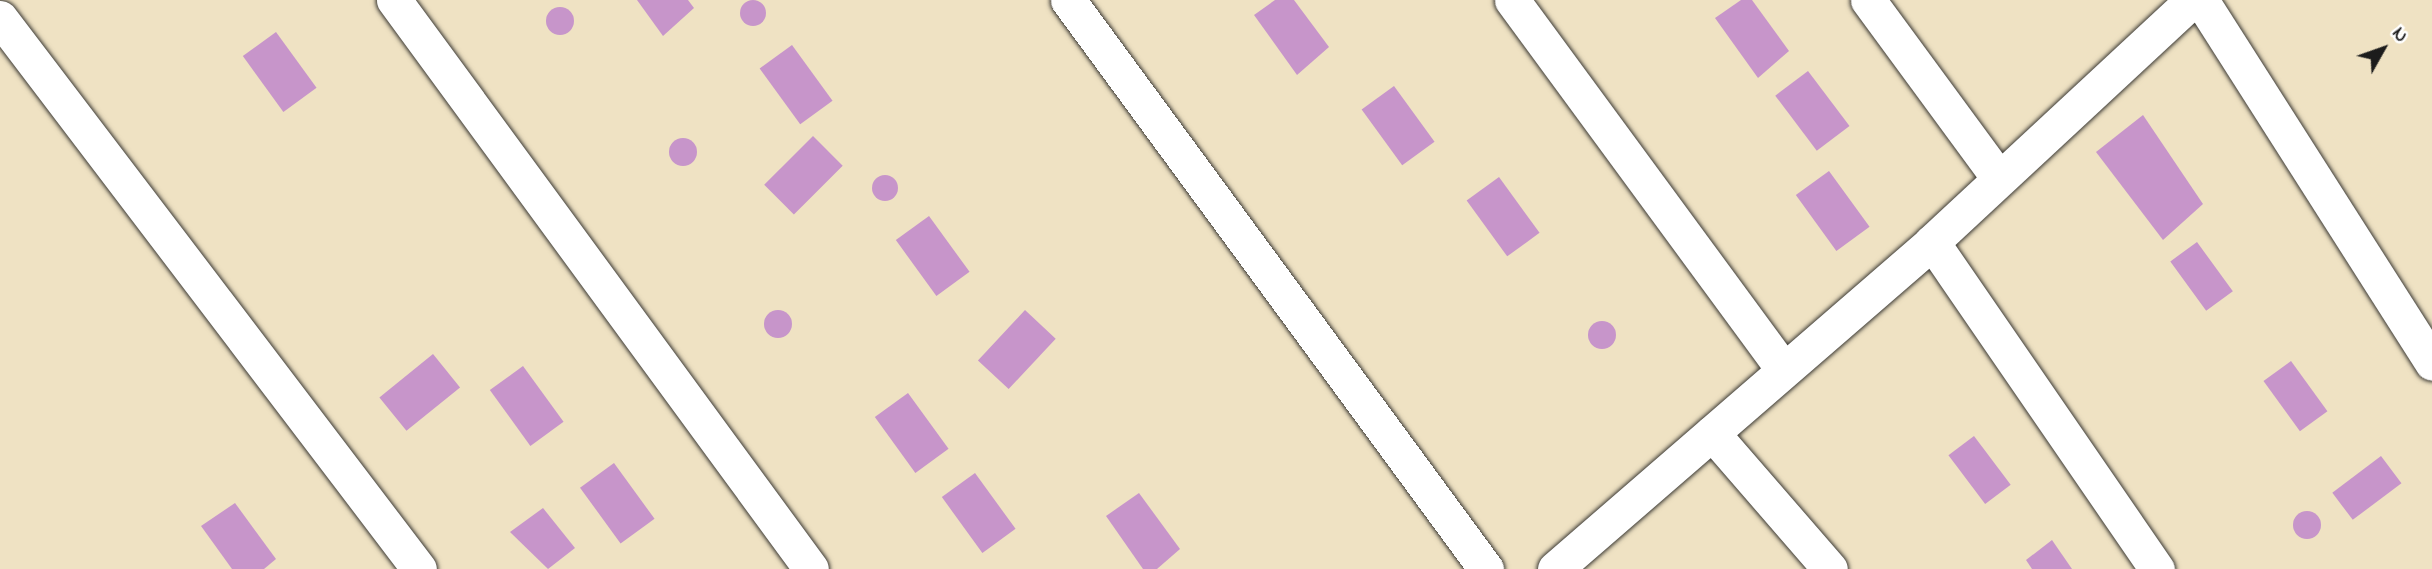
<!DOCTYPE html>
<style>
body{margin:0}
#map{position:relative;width:2432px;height:569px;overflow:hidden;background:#efe2c3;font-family:"Indie Flower",sans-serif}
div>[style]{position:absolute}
.building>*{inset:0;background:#c795ca;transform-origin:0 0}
.round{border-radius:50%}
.roads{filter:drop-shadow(0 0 2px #3c3a35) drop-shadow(0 0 2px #3c3a35)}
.minor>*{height:35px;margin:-17.5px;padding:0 17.5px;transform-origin:17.5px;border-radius:17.5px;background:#fff}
span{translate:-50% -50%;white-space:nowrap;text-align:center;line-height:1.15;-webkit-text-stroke:5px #fff;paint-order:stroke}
.north{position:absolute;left:2348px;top:14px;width:70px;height:70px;-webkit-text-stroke:5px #fff;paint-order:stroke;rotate:50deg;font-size:19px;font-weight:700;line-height:28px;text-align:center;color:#1c1c1c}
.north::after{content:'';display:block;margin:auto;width:24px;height:32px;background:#1c1c1c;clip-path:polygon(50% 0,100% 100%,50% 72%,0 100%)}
</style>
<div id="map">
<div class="building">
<i class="round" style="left:740px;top:0;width:26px;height:26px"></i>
<i style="clip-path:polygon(637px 0,688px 0,694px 8px,663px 36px)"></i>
<i style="clip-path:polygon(1275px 0,1294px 0,1329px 47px,1297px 75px,1254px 15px)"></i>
<i style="clip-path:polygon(1741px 0,1752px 0,1789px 51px,1758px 78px,1715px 18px)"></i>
<i class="round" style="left:546px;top:7px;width:28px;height:28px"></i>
<i style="left:276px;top:32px;width:69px;height:41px;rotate:54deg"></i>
<i style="left:792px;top:45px;width:69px;height:40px;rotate:54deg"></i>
<i style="left:1808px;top:71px;width:69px;height:41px;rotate:53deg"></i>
<i style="left:1394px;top:86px;width:69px;height:40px;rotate:54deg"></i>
<i style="clip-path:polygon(2143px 115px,2203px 204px,2163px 240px,2096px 152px)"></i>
<i style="left:813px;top:136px;width:42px;height:69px;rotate:45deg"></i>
<i class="round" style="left:669px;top:138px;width:28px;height:28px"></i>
<i style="left:1829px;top:171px;width:69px;height:41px;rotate:54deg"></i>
<i class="round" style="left:872px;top:175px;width:26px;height:26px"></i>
<i style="left:1499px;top:177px;width:69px;height:40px;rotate:54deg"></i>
<i style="left:929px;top:216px;width:69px;height:41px;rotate:54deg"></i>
<i style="left:2197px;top:242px;width:61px;height:33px;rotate:54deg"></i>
<i style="left:1025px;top:310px;width:42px;height:69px;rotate:43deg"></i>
<i class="round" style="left:764px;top:310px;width:28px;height:28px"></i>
<i class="round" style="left:1588px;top:321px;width:28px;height:28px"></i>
<i style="left:433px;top:354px;width:43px;height:69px;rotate:51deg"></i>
<i style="left:2291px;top:361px;width:62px;height:34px;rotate:54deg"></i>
<i style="left:523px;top:366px;width:69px;height:41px;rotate:54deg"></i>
<i style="left:908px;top:393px;width:69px;height:41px;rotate:54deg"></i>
<i style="left:1974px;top:436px;width:61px;height:32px;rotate:53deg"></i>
<i style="left:2381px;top:456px;width:34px;height:61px;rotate:53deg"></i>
<i style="left:614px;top:463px;width:69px;height:42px;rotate:54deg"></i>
<i style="left:975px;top:473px;width:69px;height:41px;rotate:54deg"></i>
<i style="clip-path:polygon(1139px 493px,1180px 549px,1157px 569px,1143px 569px,1106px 516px)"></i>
<i style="clip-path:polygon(235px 503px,276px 559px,264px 569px,232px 569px,201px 526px)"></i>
<i style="clip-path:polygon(543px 508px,575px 548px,548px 569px,510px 532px)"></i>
<i class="round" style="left:2293px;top:511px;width:28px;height:28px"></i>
<i style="clip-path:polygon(2052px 540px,2072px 569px,2032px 569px,2026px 560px)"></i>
</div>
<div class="roads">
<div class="minor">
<i style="left:394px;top:0;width:705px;rotate:53.76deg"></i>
<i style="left:1068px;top:0;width:706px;rotate:53.7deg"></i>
<i style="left:1512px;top:0;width:456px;rotate:53.7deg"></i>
<i style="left:1868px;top:0;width:220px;rotate:53.7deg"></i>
<i style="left:2201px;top:0;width:430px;rotate:57.5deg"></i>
<i style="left:0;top:18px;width:692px;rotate:52.75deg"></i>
<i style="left:1932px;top:242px;width:397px;rotate:55.5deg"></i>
<i style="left:1712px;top:433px;width:180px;rotate:49.1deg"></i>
<i style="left:1555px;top:569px;width:499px;rotate:-40.9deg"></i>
<i style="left:1932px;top:242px;width:355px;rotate:-42.9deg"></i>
</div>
</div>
<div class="north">N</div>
</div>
